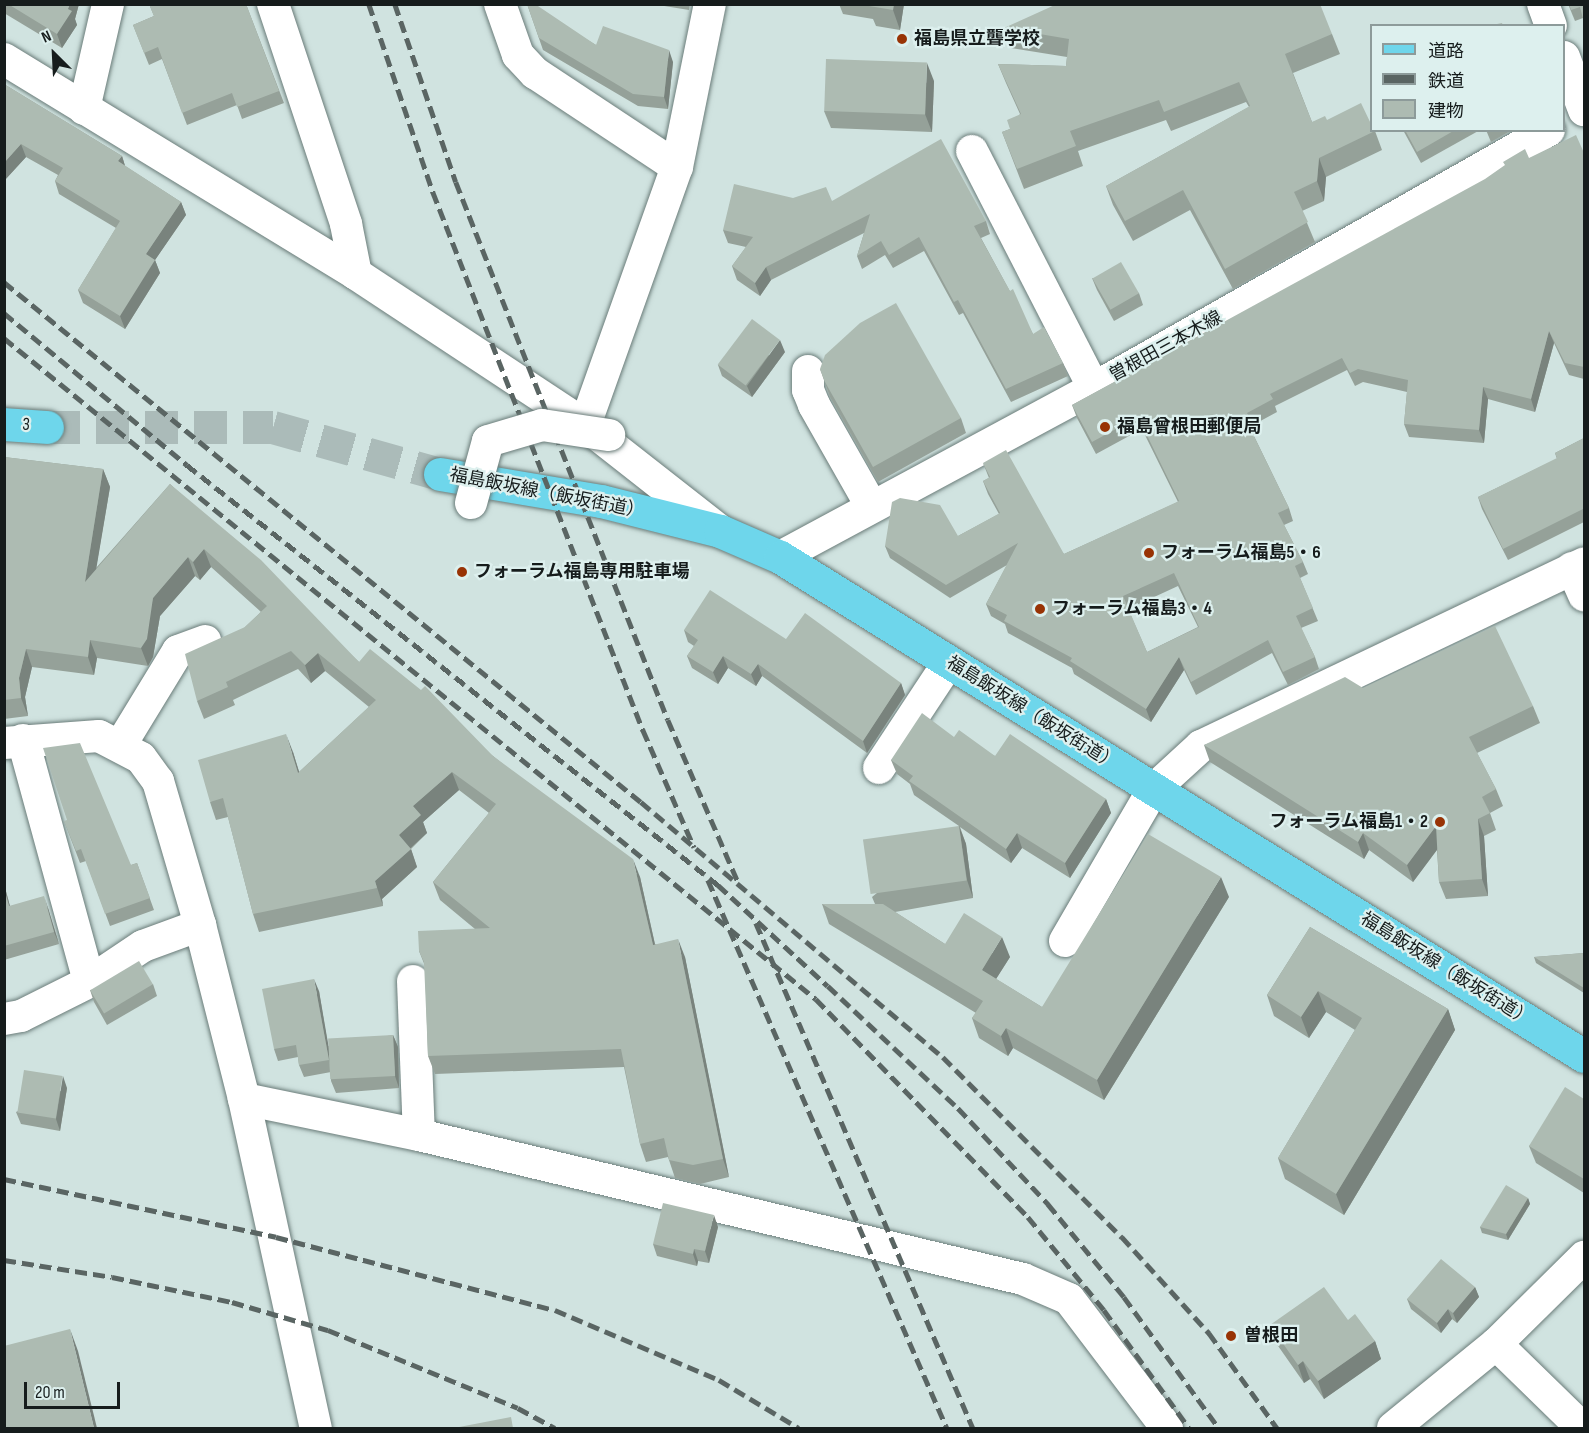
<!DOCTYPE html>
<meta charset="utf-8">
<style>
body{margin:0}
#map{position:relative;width:1589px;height:1433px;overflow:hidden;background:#d0e3e0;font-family:"Sofia Sans Condensed","Noto Sans JP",sans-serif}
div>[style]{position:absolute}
.major-tunnel>*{height:33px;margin-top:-16.5px;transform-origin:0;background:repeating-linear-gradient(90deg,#abbbb9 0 33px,transparent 0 49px)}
.roads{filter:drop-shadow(0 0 2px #6a7c79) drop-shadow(0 0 2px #6a7c79)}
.minor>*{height:32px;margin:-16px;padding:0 16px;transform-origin:16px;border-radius:16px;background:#fff}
.major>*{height:33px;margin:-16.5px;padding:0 16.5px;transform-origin:16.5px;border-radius:16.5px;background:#6ed6eb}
.rail>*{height:4.5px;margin-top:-2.25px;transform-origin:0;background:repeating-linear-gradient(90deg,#5a6563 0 12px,transparent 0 18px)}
.bridges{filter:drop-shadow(0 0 2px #6a7c79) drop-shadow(0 0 2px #6a7c79)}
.minor-bridge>*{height:32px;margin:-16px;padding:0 16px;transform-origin:16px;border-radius:16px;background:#fff}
.wall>*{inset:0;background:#95a199}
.shaded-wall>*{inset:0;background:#79837d}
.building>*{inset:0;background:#adbbb2;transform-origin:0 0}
.dots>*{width:16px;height:16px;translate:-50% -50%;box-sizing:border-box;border:3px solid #ddf0ee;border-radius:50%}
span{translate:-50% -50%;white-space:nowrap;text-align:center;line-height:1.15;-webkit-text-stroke:4.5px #ddf0ee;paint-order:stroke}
.poi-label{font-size:18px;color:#161c1c;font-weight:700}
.left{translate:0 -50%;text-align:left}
.right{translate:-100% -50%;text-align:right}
.street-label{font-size:18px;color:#161c1c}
.frame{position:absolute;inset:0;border:6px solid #161c1c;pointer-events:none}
.legend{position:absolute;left:1370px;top:24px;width:195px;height:108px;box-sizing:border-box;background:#ddf0ee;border:2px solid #8d9b9a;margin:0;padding:8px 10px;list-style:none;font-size:18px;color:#161c1c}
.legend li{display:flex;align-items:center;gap:12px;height:30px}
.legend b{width:30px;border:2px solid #8d9b9a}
.north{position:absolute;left:24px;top:24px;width:60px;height:60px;-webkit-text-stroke:4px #ddf0ee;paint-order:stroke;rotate:336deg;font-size:16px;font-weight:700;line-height:24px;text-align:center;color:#161c1c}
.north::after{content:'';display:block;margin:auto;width:21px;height:27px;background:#161c1c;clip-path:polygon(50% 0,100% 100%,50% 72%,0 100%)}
.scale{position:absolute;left:24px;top:1382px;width:96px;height:27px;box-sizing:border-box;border:3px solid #161c1c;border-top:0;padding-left:8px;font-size:18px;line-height:21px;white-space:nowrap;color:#161c1c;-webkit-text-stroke:4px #ddf0ee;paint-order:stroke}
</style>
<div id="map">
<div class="major-tunnel">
<i style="left:47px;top:427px;width:226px"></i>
<i style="left:273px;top:427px;width:173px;rotate:15.7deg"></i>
</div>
<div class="roads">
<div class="minor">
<i style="left:273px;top:4px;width:232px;rotate:71.6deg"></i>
<i style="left:346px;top:224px;width:51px;rotate:78.7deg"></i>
<i style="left:500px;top:4px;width:54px;rotate:70.6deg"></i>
<i style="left:518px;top:55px;width:25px;rotate:47deg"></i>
<i style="left:535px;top:73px;width:170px;rotate:33.5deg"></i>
<i style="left:1543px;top:4px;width:23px;rotate:70deg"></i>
<i style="left:1564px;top:57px;width:57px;rotate:69.3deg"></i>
<i style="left:4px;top:59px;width:412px;rotate:31.4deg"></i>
<i style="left:356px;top:274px;width:274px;rotate:33.4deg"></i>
<i style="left:585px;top:425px;width:172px;rotate:38.1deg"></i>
<i style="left:84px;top:109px;width:108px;rotate:-77.1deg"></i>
<i style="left:972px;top:151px;width:267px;rotate:62.8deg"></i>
<i style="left:808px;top:371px;width:19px;rotate:90deg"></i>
<i style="left:808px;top:390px;width:16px;rotate:68deg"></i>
<i style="left:814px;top:405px;width:117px;rotate:60.4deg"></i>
<i style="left:585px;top:425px;width:274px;rotate:-70.4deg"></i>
<i style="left:677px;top:167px;width:166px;rotate:-78.6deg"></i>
<i style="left:780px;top:557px;width:357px;rotate:-28.3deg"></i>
<i style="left:1094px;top:388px;width:523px;rotate:-29.55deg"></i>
<i style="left:1572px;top:568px;width:30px;rotate:66deg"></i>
<i style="left:23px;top:740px;width:251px;rotate:74.7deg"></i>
<i style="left:4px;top:743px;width:95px;rotate:-4.2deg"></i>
<i style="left:99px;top:736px;width:47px;rotate:27.6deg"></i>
<i style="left:141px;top:758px;width:29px;rotate:54deg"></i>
<i style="left:158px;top:781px;width:150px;rotate:73.7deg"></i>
<i style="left:200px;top:925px;width:179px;rotate:75.8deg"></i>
<i style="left:244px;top:1099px;width:337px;rotate:77.7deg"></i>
<i style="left:120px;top:746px;width:111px;rotate:-58.6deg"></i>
<i style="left:178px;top:651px;width:29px;rotate:-20deg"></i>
<i style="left:879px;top:768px;width:127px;rotate:-56.6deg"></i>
<i style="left:1065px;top:941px;width:175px;rotate:-59.8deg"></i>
<i style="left:1153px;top:790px;width:65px;rotate:-42.5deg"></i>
<i style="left:1201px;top:746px;width:424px;rotate:-25.5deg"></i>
<i style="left:413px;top:981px;width:154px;rotate:87.8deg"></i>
<i style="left:4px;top:1019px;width:17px;rotate:-10deg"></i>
<i style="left:21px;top:1016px;width:76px;rotate:-26.6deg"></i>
<i style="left:89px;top:982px;width:65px;rotate:-33.7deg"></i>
<i style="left:143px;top:946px;width:61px;rotate:-20.2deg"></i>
<i style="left:244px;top:1099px;width:179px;rotate:11.6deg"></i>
<i style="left:419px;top:1135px;width:621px;rotate:13.41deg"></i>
<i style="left:1023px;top:1279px;width:50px;rotate:23.5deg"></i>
<i style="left:1069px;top:1299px;width:162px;rotate:52.8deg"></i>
<i style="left:1496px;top:1344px;width:120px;rotate:44.3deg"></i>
<i style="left:1393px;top:1428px;width:133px;rotate:-39.2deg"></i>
<i style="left:1496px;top:1344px;width:124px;rotate:-44.7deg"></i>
</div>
<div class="major">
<i style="left:4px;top:424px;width:43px;rotate:4deg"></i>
<i style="left:440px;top:474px;width:163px;rotate:9.5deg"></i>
<i style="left:601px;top:501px;width:123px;rotate:14.1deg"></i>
<i style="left:720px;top:531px;width:65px;rotate:23.4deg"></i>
<i style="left:780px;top:557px;width:946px;rotate:31.83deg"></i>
</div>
</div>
<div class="rail">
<i style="left:369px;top:4px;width:199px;rotate:71.2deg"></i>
<i style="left:433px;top:192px;width:578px;rotate:68.68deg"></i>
<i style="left:643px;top:730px;width:128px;rotate:66.4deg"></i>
<i style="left:395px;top:4px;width:188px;rotate:71.1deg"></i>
<i style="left:456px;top:182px;width:578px;rotate:68.49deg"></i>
<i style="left:668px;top:720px;width:179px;rotate:66.6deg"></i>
<i style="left:4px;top:282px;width:822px;rotate:39.23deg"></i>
<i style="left:641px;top:802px;width:395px;rotate:40.2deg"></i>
<i style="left:943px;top:1057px;width:254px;rotate:45.2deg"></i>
<i style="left:1122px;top:1237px;width:130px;rotate:47.8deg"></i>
<i style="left:1209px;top:1333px;width:117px;rotate:54.4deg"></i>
<i style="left:4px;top:313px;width:238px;rotate:39.7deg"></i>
<i style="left:187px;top:465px;width:677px;rotate:38.34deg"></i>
<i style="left:718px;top:885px;width:149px;rotate:42.6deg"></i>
<i style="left:828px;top:986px;width:178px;rotate:43.2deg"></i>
<i style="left:958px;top:1108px;width:132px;rotate:46.8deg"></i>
<i style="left:1048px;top:1204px;width:120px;rotate:50.7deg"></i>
<i style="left:1124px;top:1297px;width:162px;rotate:54.1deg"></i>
<i style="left:4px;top:338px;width:1047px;rotate:39.15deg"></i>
<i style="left:816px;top:999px;width:304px;rotate:45.8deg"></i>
<i style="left:1028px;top:1217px;width:120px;rotate:50.7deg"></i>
<i style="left:1104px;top:1310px;width:145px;rotate:54.2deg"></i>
<i style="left:708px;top:880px;width:598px;rotate:66.44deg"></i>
<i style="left:756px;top:923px;width:550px;rotate:66.75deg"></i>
<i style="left:4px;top:1179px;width:278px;rotate:12deg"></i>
<i style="left:276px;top:1237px;width:288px;rotate:14.7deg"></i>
<i style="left:555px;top:1310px;width:178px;rotate:23.1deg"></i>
<i style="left:719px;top:1380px;width:93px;rotate:31deg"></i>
<i style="left:4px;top:1260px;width:109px;rotate:8.9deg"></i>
<i style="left:112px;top:1277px;width:123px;rotate:11.8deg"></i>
<i style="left:232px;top:1302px;width:100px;rotate:16.3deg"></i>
<i style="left:328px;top:1330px;width:205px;rotate:22.3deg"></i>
<i style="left:518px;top:1408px;width:42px;rotate:28.4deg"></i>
</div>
<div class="bridges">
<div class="minor-bridge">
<i style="left:471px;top:503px;width:64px;rotate:-74.7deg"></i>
<i style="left:488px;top:441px;width:56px;rotate:-16.5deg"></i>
<i style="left:542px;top:425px;width:68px;rotate:8.5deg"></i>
</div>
</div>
<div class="wall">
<i style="clip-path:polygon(4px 4px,79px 4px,75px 19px,77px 25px,62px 48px,4px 13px)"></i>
<i style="clip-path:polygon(149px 4px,246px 4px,284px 103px,242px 119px,237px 105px,187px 125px,162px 59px,149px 65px,133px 25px,154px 16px)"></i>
<i style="clip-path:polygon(527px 4px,596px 45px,673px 62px,668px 109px,638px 106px,543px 50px)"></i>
<i style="clip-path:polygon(652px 4px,690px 4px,689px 10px)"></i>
<i style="clip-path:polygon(839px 4px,904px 4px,900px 30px,876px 26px,873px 19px,843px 14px)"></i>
<i style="clip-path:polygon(1568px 4px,1584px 4px,1583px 18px,1575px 21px)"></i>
<i style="clip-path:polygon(1004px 28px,1332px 34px,1340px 54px,1293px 73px,1312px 122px,1327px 120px,1375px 131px,1382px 150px,1326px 177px,1324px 201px,1302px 211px,1315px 242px,1233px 289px,1190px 210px,1133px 241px,1113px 205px,1106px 186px,1249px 107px,1246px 102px,1171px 131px,1166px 120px,1078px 151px,1083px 166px,1024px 189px,1002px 132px,1010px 129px,1020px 114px,1006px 83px,998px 64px,1066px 66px,1067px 57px,1011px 48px)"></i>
<i style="clip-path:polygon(934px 81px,932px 132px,831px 128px,824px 111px)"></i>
<i style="clip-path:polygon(4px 84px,122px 156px,125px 166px,181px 202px,186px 215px,155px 260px,160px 273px,125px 329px,83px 303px,78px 290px,116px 228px,59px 194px,55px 181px,58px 175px,26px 157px,4px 181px)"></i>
<i style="clip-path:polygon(1403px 130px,1480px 130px,1421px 163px)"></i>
<i style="clip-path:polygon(1486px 130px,1512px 130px,1491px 142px)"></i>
<i style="clip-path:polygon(evenodd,1584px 153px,1584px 379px,1569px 375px,1554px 343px,1535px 412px,1488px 399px,1484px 443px,1409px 437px,1404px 424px,1407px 392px,1363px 382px,1355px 386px,1347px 370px,1275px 406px,1277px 412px,1253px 425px,1257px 435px,1254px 436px,1289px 508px,1293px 521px,1284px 525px,1303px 562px,1308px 574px,1300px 578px,1318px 621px,1301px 628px,1315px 657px,1319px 669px,1288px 685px,1272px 653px,1196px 695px,1184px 670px,1151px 722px,1074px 674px,1072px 668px,1008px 633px,1005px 624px,991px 616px,986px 604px,1007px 565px,950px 598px,890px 558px,885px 546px,958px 536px,999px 514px,988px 494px,983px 481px,989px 478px,983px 463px,1064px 554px,1178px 502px,1142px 429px,1096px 454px,1077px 418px,1072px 405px,1529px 158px,1584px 153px,1178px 586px,1198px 627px,1147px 652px,1128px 609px,1178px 586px)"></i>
<i style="clip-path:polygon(793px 198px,832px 201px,986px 221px,990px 234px,981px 238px,1033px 334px,1063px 363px,1068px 376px,1011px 402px,963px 313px,959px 315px,924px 251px,893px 268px,885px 255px,862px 269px,857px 256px,864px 233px,771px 280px,760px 296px,737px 280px,732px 266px,746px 247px,728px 243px,723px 230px)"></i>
<i style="clip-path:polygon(1092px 278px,1139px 293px,1143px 305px,1114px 321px,1097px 290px)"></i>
<i style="clip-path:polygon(785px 352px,752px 397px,722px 376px,718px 365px)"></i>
<i style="clip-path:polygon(820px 369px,961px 418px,966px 433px,878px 482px,830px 397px)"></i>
<i style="clip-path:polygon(1584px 438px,1584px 522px,1508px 560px,1482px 509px,1478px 497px,1557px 459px,1555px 453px)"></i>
<i style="clip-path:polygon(4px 457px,103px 469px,110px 487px,96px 568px,170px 484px,359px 662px,493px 756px,640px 877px,655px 944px,685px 957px,729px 1177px,700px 1184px,675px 1178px,668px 1157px,646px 1162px,640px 1144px,624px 1067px,435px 1074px,428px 1056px,425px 966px,419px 951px,475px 929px,440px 900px,433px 882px,489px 813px,459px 790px,423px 822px,427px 833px,411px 849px,417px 867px,382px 899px,383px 906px,259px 932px,253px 914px,228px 817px,216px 820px,210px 802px,293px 752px,299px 772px,369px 707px,325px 671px,311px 683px,298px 669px,233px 700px,235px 705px,204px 719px,197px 701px,245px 627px,261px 612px,211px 567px,200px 580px,195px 576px,160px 616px,153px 657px,148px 666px,97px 658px,94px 675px,32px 667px,25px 697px,28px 716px,4px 719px)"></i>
<i style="clip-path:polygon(684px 630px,901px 683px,905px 695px,867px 753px,762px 676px,756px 686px,728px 668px,718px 684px,692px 668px,687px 656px,694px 646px,688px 642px)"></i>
<i style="clip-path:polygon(1363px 688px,1533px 706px,1540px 723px,1477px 753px,1496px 789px,1503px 806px,1490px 813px,1496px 830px,1484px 836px,1488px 896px,1446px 899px,1439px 882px,1437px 850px,1413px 882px,1369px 850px,1364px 859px,1210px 762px,1204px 745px)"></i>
<i style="clip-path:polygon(954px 737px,995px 756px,1106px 799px,1111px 813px,1070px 878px,1022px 848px,1011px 863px,960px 827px,966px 844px,973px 898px,895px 912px,945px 944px,1010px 957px,996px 979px,1042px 1007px,1229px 897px,1104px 1100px,1013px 1048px,1008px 1056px,979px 1038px,972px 1018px,976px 1013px,829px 924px,822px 904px,875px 904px,872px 897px,959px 826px,914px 795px,910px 784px,897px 774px,891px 760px)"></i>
<i style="clip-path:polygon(64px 821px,131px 865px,137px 863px,154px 910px,110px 926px,86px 861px,80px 863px)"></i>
<i style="clip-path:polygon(4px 884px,10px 906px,48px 908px,59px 944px,4px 960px)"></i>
<i style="clip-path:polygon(1310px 927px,1448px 1009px,1455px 1030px,1344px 1215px,1285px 1179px,1278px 1158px,1355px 1030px,1326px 1012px,1309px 1038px,1274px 1016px,1267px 995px)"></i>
<i style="clip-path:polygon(1584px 953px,1584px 993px,1536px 963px,1534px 957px)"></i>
<i style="clip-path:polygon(153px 984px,157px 996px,107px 1025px,94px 1002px,90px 990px)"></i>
<i style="clip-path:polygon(319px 991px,328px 1046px,393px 1035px,398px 1047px,399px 1088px,336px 1093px,331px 1081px,331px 1072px,304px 1077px,299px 1065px,298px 1057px,278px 1061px,274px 1049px)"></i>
<i style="clip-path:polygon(67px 1088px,60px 1131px,21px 1124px,16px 1112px)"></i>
<i style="clip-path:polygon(1584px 1099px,1584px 1193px,1536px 1163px,1529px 1146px)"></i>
<i style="clip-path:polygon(1528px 1198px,1530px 1204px,1508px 1240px,1482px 1233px,1480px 1227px)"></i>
<i style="clip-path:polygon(718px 1227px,709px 1263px,698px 1261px,697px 1266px,657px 1256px,653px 1244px)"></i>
<i style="clip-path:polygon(1475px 1287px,1479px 1297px,1457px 1323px,1452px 1319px,1441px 1333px,1411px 1309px,1407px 1299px)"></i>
<i style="clip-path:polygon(1348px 1320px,1375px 1341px,1381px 1359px,1324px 1399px,1310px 1379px,1304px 1383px,1276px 1343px,1270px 1325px)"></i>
</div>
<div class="shaded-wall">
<i style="clip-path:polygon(70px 4px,79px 4px,75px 19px,77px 25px,62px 48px,57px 34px)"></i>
<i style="clip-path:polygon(894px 4px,904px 4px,900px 30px,893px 10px)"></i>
<i style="clip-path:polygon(669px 50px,673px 62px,668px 109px,664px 97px)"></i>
<i style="clip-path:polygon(927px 63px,934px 81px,932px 132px,925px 114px)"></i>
<i style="clip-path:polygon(21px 144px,26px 157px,4px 181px,4px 163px)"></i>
<i style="clip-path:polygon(122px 156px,126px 169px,118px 161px)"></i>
<i style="clip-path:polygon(1319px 158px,1326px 177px,1324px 201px,1317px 181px)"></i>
<i style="clip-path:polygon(181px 202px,186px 215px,155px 260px,160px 273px,125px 329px,120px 316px,146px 254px)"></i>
<i style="clip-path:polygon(766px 267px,771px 280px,760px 296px,755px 283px)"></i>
<i style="clip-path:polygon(1549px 331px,1554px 343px,1535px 412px,1531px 399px)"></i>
<i style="clip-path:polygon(780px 340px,785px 352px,752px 397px,747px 386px)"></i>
<i style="clip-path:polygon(1483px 387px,1488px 399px,1484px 443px,1479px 430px)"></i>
<i style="clip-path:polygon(103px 469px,110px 487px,91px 600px,85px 582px)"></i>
<i style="clip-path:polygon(204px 549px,211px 567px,200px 580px,193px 562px)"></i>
<i style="clip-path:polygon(188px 557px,195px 576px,160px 616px,153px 657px,148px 666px,141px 648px,153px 598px)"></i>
<i style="clip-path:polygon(90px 640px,97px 658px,94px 675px,88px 657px)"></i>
<i style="clip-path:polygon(26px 649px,32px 667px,25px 697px,28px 716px,21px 698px,19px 678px)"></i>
<i style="clip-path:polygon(318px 653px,325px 671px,311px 683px,305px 665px)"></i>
<i style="clip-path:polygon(723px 656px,728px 668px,718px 684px,713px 672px)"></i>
<i style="clip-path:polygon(1179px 657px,1184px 670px,1151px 722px,1146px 709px)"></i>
<i style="clip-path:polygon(758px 664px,762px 676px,756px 686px,751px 674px)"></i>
<i style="clip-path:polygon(901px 683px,905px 695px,867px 753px,863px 741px)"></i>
<i style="clip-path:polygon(286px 734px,293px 752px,305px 791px,298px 773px)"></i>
<i style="clip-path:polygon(452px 772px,459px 790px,423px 822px,427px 833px,405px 853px,399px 835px,413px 806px)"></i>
<i style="clip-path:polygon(1106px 799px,1111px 813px,1070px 878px,1065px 863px)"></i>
<i style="clip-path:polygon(1478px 819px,1484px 836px,1488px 896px,1482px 879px)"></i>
<i style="clip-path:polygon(959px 826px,966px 844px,973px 898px,967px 880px)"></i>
<i style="clip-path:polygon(1436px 826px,1442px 843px,1413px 882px,1407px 865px)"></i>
<i style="clip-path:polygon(1017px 833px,1022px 848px,1011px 863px,1006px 849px)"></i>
<i style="clip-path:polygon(1363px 833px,1369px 850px,1364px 859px,1358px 842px)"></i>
<i style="clip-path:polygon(411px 849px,417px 867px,382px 899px,383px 906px,375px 881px)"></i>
<i style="clip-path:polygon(633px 859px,640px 877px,659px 963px,653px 945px)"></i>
<i style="clip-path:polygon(1221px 877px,1229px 897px,1104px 1100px,1097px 1080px)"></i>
<i style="clip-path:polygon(4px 884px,13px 918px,4px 889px)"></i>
<i style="clip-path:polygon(44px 896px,48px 908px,59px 944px,54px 932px)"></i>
<i style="clip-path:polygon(1002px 937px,1010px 957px,989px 990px,982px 970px)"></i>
<i style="clip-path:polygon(678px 939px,685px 957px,729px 1177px,723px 1159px)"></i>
<i style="clip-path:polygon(314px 979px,319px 991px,333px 1072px,329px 1060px)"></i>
<i style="clip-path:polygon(1318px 991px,1326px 1012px,1309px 1038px,1301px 1017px)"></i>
<i style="clip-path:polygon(1448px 1009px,1455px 1030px,1344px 1215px,1336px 1194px)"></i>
<i style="clip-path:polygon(1006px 1028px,1013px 1048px,1008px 1056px,1001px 1036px)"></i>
<i style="clip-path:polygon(393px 1035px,398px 1047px,399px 1088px,395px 1076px)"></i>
<i style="clip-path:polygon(63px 1076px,67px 1088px,60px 1131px,56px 1119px)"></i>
<i style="clip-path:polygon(1528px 1198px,1530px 1204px,1508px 1240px,1506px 1234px)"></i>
<i style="clip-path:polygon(714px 1215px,718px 1227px,709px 1263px,705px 1251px)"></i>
<i style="clip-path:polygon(694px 1249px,698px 1261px,697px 1266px,693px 1254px)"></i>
<i style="clip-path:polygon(1475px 1287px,1479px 1297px,1457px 1323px,1453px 1313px)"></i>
<i style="clip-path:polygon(1448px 1309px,1452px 1319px,1441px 1333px,1437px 1323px)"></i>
<i style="clip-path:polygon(70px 1329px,78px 1351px,97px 1428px,94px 1428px)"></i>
<i style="clip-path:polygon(1375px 1341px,1381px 1359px,1324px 1399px,1318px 1381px)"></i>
<i style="clip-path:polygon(1303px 1361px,1310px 1379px,1304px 1383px,1298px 1365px)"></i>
</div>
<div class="building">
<i style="clip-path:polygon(8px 4px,70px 4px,68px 9px,72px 11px,57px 34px)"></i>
<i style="clip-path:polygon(149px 4px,246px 4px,279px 91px,237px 107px,232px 93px,182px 113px,158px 47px,144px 53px,133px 25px,154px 16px)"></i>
<i style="clip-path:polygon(527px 4px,535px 4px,596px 45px,603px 26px,669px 50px,664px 97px,633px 94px,539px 38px)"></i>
<i style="clip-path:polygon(869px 4px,894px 4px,893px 10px,869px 6px)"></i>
<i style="clip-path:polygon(1057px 4px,1320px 4px,1332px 34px,1285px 54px,1312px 122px,1325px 116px,1327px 120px,1361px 103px,1371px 124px,1371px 130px,1375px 131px,1319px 158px,1317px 181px,1294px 192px,1308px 222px,1225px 269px,1183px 190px,1125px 221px,1106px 186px,1250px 106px,1239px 82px,1164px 112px,1159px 100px,1070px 131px,1076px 146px,1017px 169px,1002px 132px,1010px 129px,1007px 120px,1021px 114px,998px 64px,1066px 66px,1069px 39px,1004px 28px)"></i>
<i style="clip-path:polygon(1569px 4px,1584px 4px,1584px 23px,1580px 7px,1571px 10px)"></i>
<i style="clip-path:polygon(1502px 23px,1503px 26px,1487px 26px)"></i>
<i style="left:826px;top:59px;width:101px;height:52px;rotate:2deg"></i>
<i style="clip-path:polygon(4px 84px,122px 156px,118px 161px,181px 202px,146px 254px,155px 260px,120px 316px,78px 290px,120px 221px,55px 181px,63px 168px,21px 144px,4px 163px)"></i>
<i style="clip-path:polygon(1405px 130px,1455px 130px,1417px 152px)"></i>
<i style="clip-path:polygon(evenodd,1576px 135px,1584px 153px,1584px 367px,1565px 363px,1549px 331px,1531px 399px,1483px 387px,1479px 430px,1404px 424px,1408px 380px,1358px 369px,1350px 373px,1342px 358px,1270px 394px,1273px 399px,1247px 413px,1252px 422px,1248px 424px,1289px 508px,1278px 513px,1303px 562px,1295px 566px,1313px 608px,1296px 616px,1315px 657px,1283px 672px,1268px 640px,1191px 682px,1179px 657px,1146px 709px,1070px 661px,1072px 658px,1004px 621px,1007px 615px,986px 604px,1018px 543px,946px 585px,885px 546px,892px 502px,900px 498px,940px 505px,958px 536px,1000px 513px,983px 481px,990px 477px,983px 463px,1006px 450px,1064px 554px,1179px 501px,1138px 417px,1092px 442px,1072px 405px,1485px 179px,1505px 165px,1503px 162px,1525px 149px,1529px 158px,1576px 135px,1174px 573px,1199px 627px,1147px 652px,1123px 596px,1174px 573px)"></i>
<i style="clip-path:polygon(941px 139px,986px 221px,974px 226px,1010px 291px,1013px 289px,1033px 334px,1044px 327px,1063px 363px,1006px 389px,958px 300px,954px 302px,919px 237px,889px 255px,881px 241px,857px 256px,870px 214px,766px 267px,755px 283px,732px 266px,753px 237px,723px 230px,734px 184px,793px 198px,826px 187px,832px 201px)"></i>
<i style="left:1121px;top:262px;width:36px;height:33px;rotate:60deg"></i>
<i style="clip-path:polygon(896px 303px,961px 418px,873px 467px,825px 382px,820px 369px,825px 355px,860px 323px)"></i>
<i style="left:752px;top:319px;width:35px;height:57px;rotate:37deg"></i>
<i style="clip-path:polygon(1584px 438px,1584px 513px,1583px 509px,1503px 549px,1478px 497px,1557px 458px,1555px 453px)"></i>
<i style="clip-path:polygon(4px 457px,103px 469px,85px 582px,170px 484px,261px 560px,359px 662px,370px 649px,421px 690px,425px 686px,493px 756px,633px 859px,653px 945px,678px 939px,723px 1159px,693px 1165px,669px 1160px,664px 1138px,640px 1144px,621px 1049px,428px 1056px,424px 962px,419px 951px,418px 931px,490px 928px,433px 882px,496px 804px,452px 772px,413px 806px,421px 815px,399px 835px,411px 849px,375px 881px,377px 888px,253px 914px,223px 798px,210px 802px,198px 760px,286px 734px,298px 773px,376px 700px,318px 653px,305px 665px,291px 651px,226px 682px,228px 687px,197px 701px,185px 654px,245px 627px,267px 606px,204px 549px,193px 562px,188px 557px,153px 598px,147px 639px,141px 648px,90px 640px,88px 657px,26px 649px,19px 678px,21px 698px,4px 700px)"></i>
<i style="clip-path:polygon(710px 590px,786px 639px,805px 613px,901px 683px,863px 741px,758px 664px,751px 674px,723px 656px,713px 672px,687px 656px,698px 640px,684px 630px)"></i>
<i style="clip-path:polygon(1495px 626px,1533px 706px,1469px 737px,1496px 789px,1482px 797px,1490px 813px,1478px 819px,1482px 879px,1439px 882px,1436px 826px,1407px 865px,1363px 833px,1358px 842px,1204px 745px,1345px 677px,1363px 688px)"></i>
<i style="clip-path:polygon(922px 713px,954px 737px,959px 730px,995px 756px,1010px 734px,1106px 799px,1065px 863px,1017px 833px,1006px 849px,909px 781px,913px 776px,891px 760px)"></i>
<i style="clip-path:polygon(80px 743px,131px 865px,137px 863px,150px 898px,105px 914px,81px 849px,76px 851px,64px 821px,67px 820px,43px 748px)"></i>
<i style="left:959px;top:826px;width:55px;height:97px;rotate:82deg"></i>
<i style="clip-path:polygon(1148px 834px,1221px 877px,1097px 1080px,1006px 1028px,1001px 1036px,972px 1018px,983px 1001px,822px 904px,883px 904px,945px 944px,964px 913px,1002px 937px,982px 970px,1042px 1007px)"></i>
<i style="clip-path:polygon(4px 889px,9px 906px,44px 896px,54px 932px,4px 946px)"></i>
<i style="clip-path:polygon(1310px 927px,1448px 1009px,1336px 1194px,1278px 1158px,1362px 1018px,1318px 991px,1301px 1017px,1267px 995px)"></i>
<i style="clip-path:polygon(1584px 953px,1584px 988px,1534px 957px)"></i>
<i style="left:139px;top:961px;width:27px;height:57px;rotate:59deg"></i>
<i style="clip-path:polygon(314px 979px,329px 1060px,299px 1065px,296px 1045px,274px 1049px,262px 989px)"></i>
<i style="left:393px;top:1035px;width:41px;height:65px;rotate:87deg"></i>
<i style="left:24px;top:1070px;width:39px;height:43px;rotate:9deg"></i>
<i style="clip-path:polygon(1565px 1087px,1584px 1099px,1584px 1179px,1529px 1146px)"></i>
<i style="clip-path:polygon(1506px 1185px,1528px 1198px,1506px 1234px,1480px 1227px)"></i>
<i style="clip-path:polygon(663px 1203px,714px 1215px,705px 1251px,694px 1249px,693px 1254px,653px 1244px)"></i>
<i style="clip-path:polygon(1441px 1259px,1475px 1287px,1453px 1313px,1448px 1309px,1437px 1323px,1407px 1299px)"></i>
<i style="clip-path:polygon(1324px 1287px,1348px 1320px,1355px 1314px,1375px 1341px,1318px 1381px,1303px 1361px,1298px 1365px,1270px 1325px)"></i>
<i style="clip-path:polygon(70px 1329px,94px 1428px,4px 1428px,4px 1346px)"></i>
<i style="clip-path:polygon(511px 1417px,513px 1428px,454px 1428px)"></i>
</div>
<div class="dots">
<i style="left:902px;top:39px;background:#983305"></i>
<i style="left:1105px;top:427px;background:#983305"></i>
<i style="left:1149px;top:553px;background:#983305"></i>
<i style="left:462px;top:572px;background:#983305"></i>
<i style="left:1040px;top:609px;background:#983305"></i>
<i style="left:1440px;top:822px;background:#983305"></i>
<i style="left:1231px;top:1336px;background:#983305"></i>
</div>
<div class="poi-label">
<span class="left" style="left:914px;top:39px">福島県立聾学校</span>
<span class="left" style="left:1117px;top:427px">福島曾根田郵便局</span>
<span class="left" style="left:1161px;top:553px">フォーラム福島5・6</span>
<span class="left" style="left:474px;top:572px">フォーラム福島専用駐車場</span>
<span class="left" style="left:1052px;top:609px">フォーラム福島3・4</span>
<span class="right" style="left:1428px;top:822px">フォーラム福島1・2</span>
<span class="left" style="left:1244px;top:1336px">曽根田</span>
</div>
<div class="street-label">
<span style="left:1166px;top:347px;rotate:-29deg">曽根田三本木線</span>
<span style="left:26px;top:425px;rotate:4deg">3</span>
<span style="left:547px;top:494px;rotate:11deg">福島飯坂線（飯坂街道）</span>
<span style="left:1032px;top:714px;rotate:32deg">福島飯坂線（飯坂街道）</span>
<span style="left:1446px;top:970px;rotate:32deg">福島飯坂線（飯坂街道）</span>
</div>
<div class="frame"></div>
<ul class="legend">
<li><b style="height:8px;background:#6ed6eb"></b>道路</li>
<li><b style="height:8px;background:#5a6563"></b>鉄道</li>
<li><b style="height:16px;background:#adbbb2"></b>建物</li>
</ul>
<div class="north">N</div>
<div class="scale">20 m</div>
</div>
